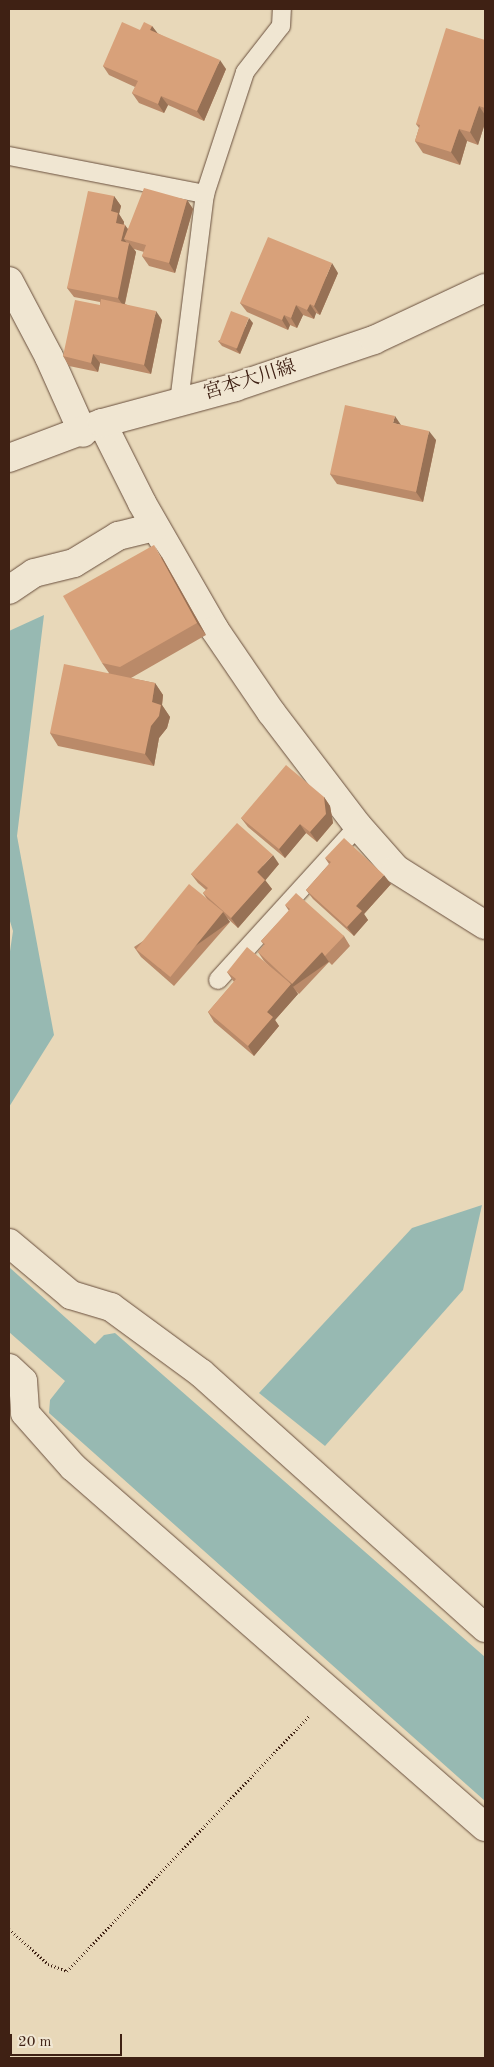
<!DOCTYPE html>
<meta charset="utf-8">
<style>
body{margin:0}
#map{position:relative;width:494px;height:2067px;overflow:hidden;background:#e8d8b9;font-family:"Old Standard TT","Noto Serif JP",serif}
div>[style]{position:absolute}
.water>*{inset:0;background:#97b9b2}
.path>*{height:3px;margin-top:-1.5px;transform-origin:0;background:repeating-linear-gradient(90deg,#3f2114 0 1px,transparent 0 3.5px)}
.roads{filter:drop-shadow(0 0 1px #694f3d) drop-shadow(0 0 1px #694f3d)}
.service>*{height:18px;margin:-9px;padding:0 9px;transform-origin:9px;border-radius:9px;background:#f0e6d2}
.minor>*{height:28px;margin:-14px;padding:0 14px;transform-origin:14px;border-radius:14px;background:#f0e6d2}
.secondary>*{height:28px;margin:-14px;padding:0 14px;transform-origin:14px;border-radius:14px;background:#f0e6d2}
.wall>*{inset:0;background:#ba8a69}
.shaded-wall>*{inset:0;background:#977155;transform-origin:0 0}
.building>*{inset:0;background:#d8a17a;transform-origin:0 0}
span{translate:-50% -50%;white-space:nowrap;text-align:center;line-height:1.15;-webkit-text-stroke:4px #f0e6d2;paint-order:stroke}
.street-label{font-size:19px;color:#3f2114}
.frame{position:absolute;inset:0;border:10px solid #3f2114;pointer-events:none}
.scale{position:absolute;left:10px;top:2034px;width:112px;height:22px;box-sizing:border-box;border:2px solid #3f2114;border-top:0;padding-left:6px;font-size:15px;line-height:18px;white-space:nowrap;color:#3f2114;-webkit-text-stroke:4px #f0e6d2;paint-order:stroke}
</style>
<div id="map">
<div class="water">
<i style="clip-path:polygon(44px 615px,17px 836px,54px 1035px,9px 1107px,9px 958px,13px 931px,9px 918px,9px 631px)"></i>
<i style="clip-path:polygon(482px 1205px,463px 1290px,325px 1446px,259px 1393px,412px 1228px)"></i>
<i style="clip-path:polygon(9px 1267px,95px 1344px,104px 1335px,115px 1333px,485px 1657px,485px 1801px,49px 1413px,50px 1400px,65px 1381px,9px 1332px)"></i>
</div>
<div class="path">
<i style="left:9px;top:1929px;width:52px;rotate:41.9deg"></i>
<i style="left:48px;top:1964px;width:20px;rotate:20deg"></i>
<i style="left:67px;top:1971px;width:352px;rotate:-46.5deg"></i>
</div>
<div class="roads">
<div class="service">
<i style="left:9px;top:156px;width:200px;rotate:11deg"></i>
<i style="left:179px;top:402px;width:210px;rotate:-82.9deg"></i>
<i style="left:205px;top:194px;width:128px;rotate:-71.8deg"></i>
<i style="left:245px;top:72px;width:58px;rotate:-52deg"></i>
<i style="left:281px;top:26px;width:17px;rotate:-87deg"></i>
<i style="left:218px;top:980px;width:208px;rotate:-47.7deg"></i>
</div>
<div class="minor">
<i style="left:9px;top:281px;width:86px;rotate:62.2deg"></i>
<i style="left:49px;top:357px;width:83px;rotate:65.9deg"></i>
<i style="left:102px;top:423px;width:89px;rotate:63.4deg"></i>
<i style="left:142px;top:503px;width:146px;rotate:60.1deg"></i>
<i style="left:215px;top:630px;width:99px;rotate:55.7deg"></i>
<i style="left:271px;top:712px;width:143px;rotate:52.7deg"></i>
<i style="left:358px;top:826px;width:57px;rotate:48.5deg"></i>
<i style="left:396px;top:869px;width:105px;rotate:32.2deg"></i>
<i style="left:9px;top:590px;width:30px;rotate:-34deg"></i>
<i style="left:34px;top:573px;width:41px;rotate:-14deg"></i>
<i style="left:74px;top:563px;width:52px;rotate:-31.5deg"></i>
<i style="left:118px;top:536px;width:38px;rotate:-14deg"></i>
<i style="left:9px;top:1243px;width:81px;rotate:40deg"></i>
<i style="left:71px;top:1295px;width:42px;rotate:16.7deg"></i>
<i style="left:111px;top:1307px;width:112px;rotate:36.3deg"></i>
<i style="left:201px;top:1373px;width:382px;rotate:41.9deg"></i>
<i style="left:9px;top:1368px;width:19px;rotate:43deg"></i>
<i style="left:23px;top:1381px;width:32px;rotate:86deg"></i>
<i style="left:25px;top:1413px;width:72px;rotate:48.4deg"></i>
<i style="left:73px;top:1467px;width:547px;rotate:41.15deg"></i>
</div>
<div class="secondary">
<i style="left:9px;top:458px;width:99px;rotate:-20.6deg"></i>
<i style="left:102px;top:423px;width:138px;rotate:-15.1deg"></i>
<i style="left:235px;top:387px;width:147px;rotate:-18.7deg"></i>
<i style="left:374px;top:340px;width:123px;rotate:-25.1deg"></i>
</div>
</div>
<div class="wall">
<i style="clip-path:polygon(152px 26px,157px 33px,226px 69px,204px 121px,168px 105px,164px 113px,139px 103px,132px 93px,135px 87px,109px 75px,103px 66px,140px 30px)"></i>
<i style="clip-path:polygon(485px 40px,485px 123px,478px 145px,467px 141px,460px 165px,423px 153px,415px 141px,419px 128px,416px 124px)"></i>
<i style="clip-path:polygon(114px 196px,121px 206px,119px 214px,124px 222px,124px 224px,128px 229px,187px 200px,193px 209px,175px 273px,149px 266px,142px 256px,144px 252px,134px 249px,136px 252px,125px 304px,162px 320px,151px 374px,100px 363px,98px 372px,69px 366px,63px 356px,100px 305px,100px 302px,74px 297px,67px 288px)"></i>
<i style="clip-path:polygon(338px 273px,320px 315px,316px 313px,314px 319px,303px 315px,297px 328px,290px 325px,288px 330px,247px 312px,240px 303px)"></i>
<i style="clip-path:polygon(253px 323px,240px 354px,222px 346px,218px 341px)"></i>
<i style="clip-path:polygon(401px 425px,436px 440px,423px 502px,337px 484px,330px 474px)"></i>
<i style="clip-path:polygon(162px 557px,206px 635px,131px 678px,155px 683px,163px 695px,162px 705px,170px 717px,167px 728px,159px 738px,154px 766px,58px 746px,50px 733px,109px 673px,102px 663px)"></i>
<i style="clip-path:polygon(324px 797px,330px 806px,333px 823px,317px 842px,306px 833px,285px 858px,248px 827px,241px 818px)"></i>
<i style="clip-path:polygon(325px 858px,391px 884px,364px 914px,368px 920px,354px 936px,313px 899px,306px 890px,329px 864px)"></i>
<i style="clip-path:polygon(279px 864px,265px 880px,272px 889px,238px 928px,226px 917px,230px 922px,174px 986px,141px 957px,134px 947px,207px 899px,203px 893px,206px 890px,198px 883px,191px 874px)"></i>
<i style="clip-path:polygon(285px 905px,344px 936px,350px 946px,332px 965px,329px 962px,299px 994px,296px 991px,298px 994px,275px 1020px,279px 1026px,254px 1056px,214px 1022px,208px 1012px,234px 982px,227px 972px,269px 966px,264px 961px,258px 952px,264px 945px,261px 941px,289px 911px)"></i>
</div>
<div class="shaded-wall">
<i style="clip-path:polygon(152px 26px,159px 35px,150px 30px)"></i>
<i style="clip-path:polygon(220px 60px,226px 69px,204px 121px,197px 111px)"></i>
<i style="clip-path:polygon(161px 96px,168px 105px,164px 113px,158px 104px)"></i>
<i style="clip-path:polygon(479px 106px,485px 115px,485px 123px,478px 145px,470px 132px)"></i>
<i style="clip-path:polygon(459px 129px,467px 141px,460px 165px,451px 152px)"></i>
<i style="clip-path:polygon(114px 196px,121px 206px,119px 214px,124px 222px,122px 232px,116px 223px,111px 211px)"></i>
<i style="clip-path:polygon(187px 200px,193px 209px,175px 273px,169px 263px)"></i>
<i style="clip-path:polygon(125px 225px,131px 234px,124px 239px,129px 246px,129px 243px,136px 252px,124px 307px,118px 298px,121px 241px)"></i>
<i style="clip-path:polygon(332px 263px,338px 273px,320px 315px,314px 306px)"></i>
<i style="clip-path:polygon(310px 304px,316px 313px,314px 319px,307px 310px)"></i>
<i style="clip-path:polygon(296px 305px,303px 315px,297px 328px,291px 318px)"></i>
<i style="clip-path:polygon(156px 311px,162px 320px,151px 374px,144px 365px)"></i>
<i style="clip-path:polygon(284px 315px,290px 325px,288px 330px,282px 320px)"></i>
<i style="clip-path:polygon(249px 318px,253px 323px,240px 354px,236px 349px)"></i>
<i style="clip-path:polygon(93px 354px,100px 363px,98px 372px,91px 363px)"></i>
<i style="clip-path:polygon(395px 416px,401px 425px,393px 423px)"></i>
<i style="clip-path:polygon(429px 431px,436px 440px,423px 502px,416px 492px)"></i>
<i style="clip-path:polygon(154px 545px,162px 557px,206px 635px,197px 623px)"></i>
<i style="clip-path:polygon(155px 683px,163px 695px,162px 705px,170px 717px,167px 728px,159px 738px,154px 766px,145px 754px,152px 702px)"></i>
<i style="clip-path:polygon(324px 797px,330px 806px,333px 823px,317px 842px,310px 832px)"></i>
<i style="clip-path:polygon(300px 824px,306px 833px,285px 858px,279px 849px)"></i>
<i style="clip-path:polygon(273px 855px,279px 864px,264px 882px,257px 872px)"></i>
<i style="clip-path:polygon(384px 875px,391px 884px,364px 914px,368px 920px,354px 936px,347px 927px,356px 906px)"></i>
<i style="clip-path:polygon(265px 880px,272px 889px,238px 928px,231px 918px)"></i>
<i style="left:223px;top:912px;width:12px;height:84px;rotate:55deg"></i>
<i style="left:322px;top:952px;width:12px;height:44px;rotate:55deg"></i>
<i style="clip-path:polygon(291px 984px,298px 994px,275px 1020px,279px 1026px,254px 1056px,248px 1046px,267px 1012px)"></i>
</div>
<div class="building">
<i style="clip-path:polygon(122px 22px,140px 30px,144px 22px,152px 26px,150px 30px,220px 60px,197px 111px,161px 96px,158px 104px,132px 93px,138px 81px,103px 66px)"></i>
<i style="clip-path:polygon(446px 28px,485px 40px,485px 108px,479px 106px,470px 132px,459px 129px,451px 152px,415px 141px,420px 125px,416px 124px)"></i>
<i style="clip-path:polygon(144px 188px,187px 200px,169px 263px,142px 256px,146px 245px,124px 239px)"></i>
<i style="clip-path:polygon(88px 191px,114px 196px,111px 211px,118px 213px,116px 223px,125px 225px,121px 241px,129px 243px,118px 298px,67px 288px)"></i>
<i style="clip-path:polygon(268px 237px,332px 263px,314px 306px,310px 304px,307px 310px,296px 305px,291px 318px,284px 315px,282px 320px,240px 303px)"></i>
<i style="clip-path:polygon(101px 299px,156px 311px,144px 365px,93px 354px,91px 363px,63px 356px,75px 300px,100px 305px)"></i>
<i style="left:231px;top:311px;width:19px;height:33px;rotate:21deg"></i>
<i style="clip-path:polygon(345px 405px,395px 416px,393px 423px,429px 431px,416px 492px,330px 474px)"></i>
<i style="clip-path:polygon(154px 545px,197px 623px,120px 667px,102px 663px,63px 596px)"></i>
<i style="clip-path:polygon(64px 664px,155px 683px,152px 702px,161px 705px,159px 716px,151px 726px,145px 754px,50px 733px)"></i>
<i style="clip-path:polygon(286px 765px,324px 797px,326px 814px,310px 832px,300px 824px,279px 849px,241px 818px)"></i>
<i style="clip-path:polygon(237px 823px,273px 855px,257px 872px,265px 880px,231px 918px,203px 893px,208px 888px,191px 874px)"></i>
<i style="clip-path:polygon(344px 838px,384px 875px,356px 906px,362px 911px,347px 927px,306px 890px,331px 862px,325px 858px)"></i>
<i style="left:189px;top:884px;width:44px;height:84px;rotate:39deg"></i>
<i style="clip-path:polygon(296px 893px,344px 936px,325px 956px,322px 952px,292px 984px,258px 952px,265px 944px,261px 941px,290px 909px,285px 905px)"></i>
<i style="clip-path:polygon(247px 947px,291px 984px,267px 1012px,273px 1017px,248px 1046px,208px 1012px,236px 979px,227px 972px)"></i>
</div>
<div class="street-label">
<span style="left:250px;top:381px;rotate:-17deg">宮本大川線</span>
</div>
<div class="frame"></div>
<div class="scale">20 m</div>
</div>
